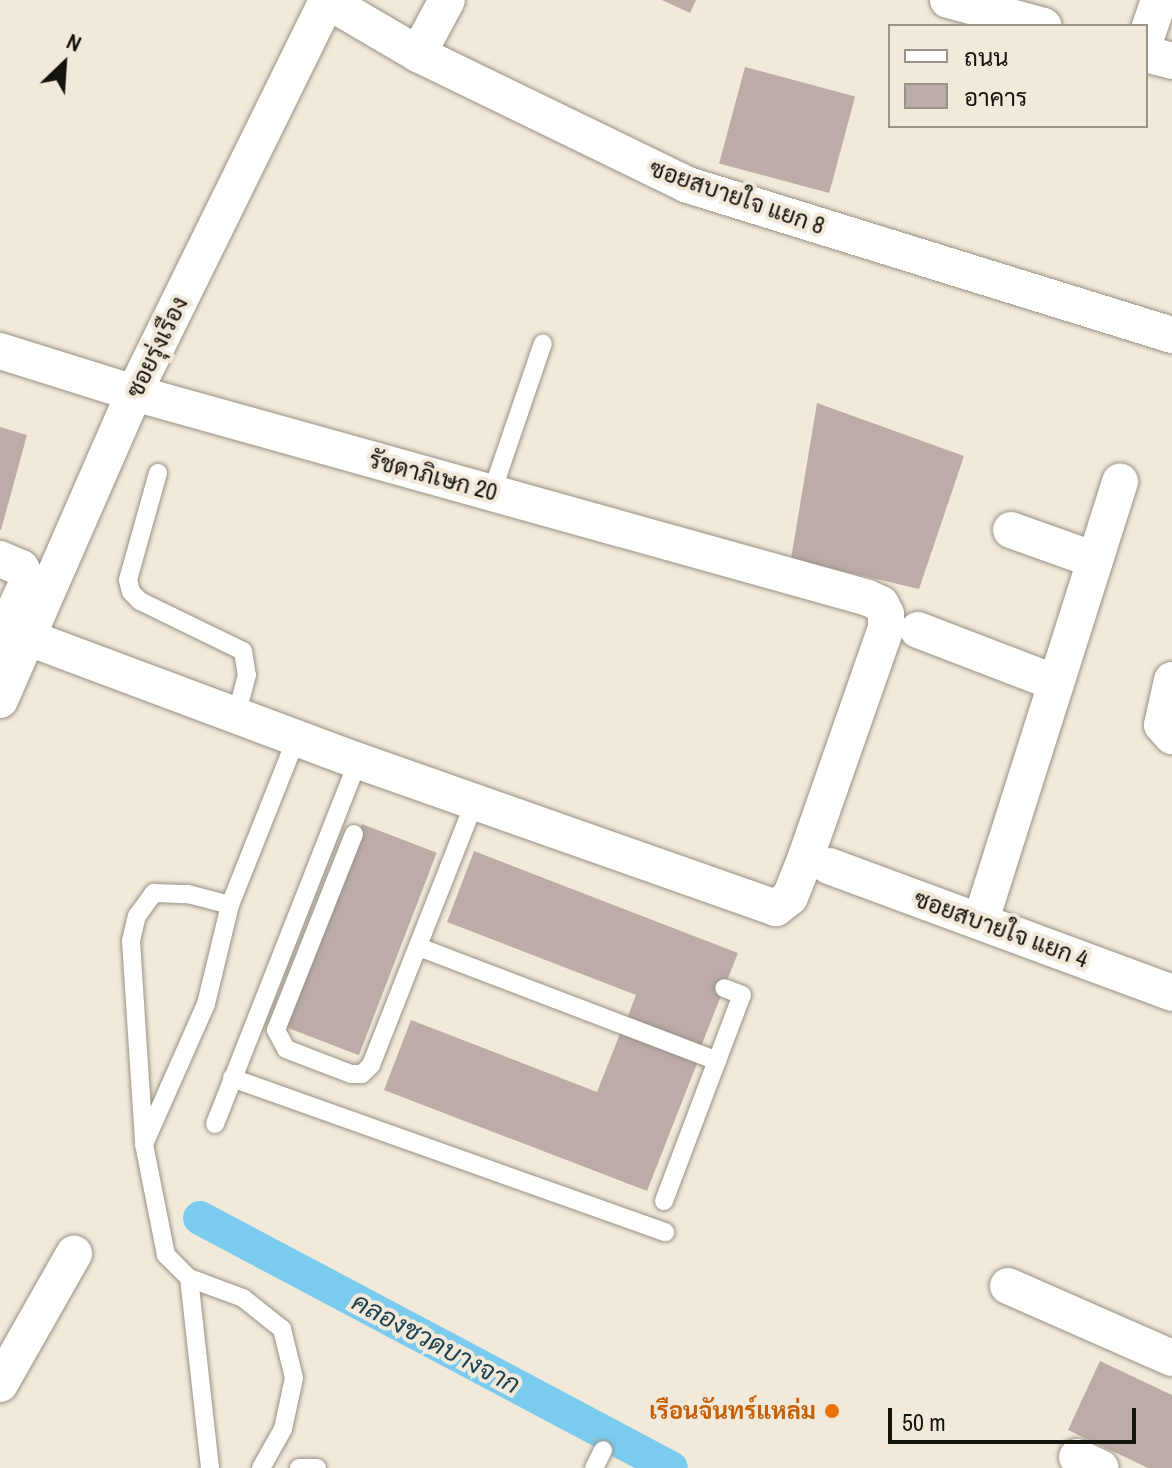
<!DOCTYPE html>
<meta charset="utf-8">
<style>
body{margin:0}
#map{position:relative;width:1172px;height:1468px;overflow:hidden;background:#f1eadb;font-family:"Archivo Narrow",Sarabun,sans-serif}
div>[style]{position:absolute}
.canal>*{height:34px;margin:-17px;padding:0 17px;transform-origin:17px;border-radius:17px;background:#7bcbee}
.building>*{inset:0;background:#bdaba8;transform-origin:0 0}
.roads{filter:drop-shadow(0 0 2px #989184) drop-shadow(0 0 2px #989184)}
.lane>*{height:18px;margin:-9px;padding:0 9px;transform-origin:9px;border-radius:9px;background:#fff}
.street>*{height:36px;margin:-18px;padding:0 18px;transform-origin:18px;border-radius:18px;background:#fff}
.dots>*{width:22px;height:22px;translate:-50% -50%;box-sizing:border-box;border:4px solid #f1eadb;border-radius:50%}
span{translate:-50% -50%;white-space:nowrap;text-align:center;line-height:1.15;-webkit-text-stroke:8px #f1eadb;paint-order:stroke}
.street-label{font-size:24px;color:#15130d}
.food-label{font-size:24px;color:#c56008;font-weight:700}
.right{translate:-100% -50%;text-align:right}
.water-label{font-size:26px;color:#1f4352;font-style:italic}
.legend{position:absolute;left:888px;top:24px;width:260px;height:104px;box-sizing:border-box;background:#f1eadb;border:2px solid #999489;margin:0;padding:10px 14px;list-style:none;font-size:24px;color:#15130d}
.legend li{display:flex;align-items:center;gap:16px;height:40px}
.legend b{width:40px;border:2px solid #999489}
.north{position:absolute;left:24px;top:24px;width:80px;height:80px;-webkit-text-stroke:6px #f1eadb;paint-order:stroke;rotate:25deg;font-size:22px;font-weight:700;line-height:32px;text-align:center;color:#15130d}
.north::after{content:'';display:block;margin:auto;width:28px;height:36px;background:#15130d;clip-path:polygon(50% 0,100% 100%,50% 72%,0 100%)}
.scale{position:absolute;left:888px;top:1408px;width:248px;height:36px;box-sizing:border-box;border:4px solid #15130d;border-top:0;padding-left:10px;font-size:24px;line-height:28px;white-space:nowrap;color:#15130d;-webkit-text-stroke:6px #f1eadb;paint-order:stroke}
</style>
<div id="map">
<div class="canal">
<i style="left:200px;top:1218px;width:533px;rotate:27.96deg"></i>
</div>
<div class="building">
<i style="clip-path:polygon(662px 0,696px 0,690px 13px)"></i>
<i style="left:745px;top:67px;width:114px;height:100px;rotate:15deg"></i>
<i style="clip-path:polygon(817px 403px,964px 456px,919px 589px,791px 559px)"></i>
<i style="clip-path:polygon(0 427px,27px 435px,1px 530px,0 530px)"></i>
<i style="left:362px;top:824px;width:80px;height:217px;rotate:21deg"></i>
<i style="clip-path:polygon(474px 851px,738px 953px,700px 1049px,626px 1021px,636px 995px,447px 922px)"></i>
<i style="clip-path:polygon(411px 1020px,597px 1092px,621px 1031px,698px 1061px,647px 1191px,384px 1090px)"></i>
<i style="clip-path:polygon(1100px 1361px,1172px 1395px,1172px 1468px,1148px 1468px,1068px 1430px)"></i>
</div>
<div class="roads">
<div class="lane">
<i style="left:158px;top:473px;width:111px;rotate:105.7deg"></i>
<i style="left:128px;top:580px;width:12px;rotate:76deg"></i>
<i style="left:131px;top:592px;width:13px;rotate:45deg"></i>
<i style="left:140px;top:601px;width:114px;rotate:25.9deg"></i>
<i style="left:243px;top:651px;width:24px;rotate:81deg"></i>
<i style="left:247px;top:675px;width:42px;rotate:105deg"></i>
<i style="left:492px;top:492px;width:157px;rotate:-71.1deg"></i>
<i style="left:354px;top:834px;width:211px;rotate:111.7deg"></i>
<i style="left:276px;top:1030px;width:21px;rotate:62deg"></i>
<i style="left:286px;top:1049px;width:70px;rotate:21deg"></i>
<i style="left:351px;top:1074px;width:11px"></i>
<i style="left:362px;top:1074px;width:13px;rotate:-45deg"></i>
<i style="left:371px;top:1065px;width:282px;rotate:-68.5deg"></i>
<i style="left:419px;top:947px;width:319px;rotate:20.9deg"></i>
<i style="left:232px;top:1078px;width:460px;rotate:19.6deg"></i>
<i style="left:215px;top:1124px;width:390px;rotate:-68.5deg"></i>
<i style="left:144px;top:1142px;width:201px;rotate:-93.7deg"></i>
<i style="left:131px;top:941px;width:26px;rotate:-77deg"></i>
<i style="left:137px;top:916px;width:29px;rotate:-54deg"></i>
<i style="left:154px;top:893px;width:34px;rotate:2deg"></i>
<i style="left:188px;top:894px;width:43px;rotate:14.7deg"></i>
<i style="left:664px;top:1201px;width:220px;rotate:-69.3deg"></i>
<i style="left:742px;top:995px;width:19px;rotate:-159deg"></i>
<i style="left:189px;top:1278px;width:58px;rotate:20.3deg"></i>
<i style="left:243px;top:1298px;width:50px;rotate:38.5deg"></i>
<i style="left:282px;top:1329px;width:50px;rotate:76.2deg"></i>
<i style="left:294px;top:1378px;width:52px;rotate:102.2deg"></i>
<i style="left:283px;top:1429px;width:45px;rotate:119.4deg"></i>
<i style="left:210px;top:1468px;width:191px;rotate:-96.3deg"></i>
<i style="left:189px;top:1278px;width:33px;rotate:-135deg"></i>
<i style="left:166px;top:1255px;width:113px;rotate:-101.2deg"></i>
<i style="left:144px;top:1144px;width:153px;rotate:-66.1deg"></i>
<i style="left:206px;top:1004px;width:102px;rotate:-76.4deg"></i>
<i style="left:230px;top:905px;width:179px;rotate:-68.3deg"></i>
<i style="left:299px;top:1468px;width:18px"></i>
<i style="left:594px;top:1468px;width:20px;rotate:-63deg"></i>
</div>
<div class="street">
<i style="left:326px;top:0;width:107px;rotate:30.4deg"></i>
<i style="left:418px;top:54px;width:300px;rotate:25.9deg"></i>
<i style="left:688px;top:185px;width:507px;rotate:17.22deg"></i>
<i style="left:948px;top:0;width:99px;rotate:15.2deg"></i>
<i style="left:1146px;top:38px;width:40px;rotate:-71.1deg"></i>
<i style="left:418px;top:54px;width:61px;rotate:-61.8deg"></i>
<i style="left:1146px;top:54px;width:27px;rotate:15deg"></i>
<i style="left:0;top:351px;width:140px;rotate:17.4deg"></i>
<i style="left:134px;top:393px;width:762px;rotate:15.6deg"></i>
<i style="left:868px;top:598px;width:14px;rotate:25deg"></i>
<i style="left:881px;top:604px;width:11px;rotate:63deg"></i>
<i style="left:886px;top:614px;width:14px;rotate:90deg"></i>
<i style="left:886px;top:628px;width:243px;rotate:109.3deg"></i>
<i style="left:806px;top:857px;width:43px;rotate:111.8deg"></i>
<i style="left:790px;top:897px;width:18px;rotate:142deg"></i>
<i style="left:776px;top:908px;width:443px;rotate:-160.6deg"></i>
<i style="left:358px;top:761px;width:351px;rotate:-159.5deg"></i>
<i style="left:1011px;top:530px;width:89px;rotate:19.7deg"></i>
<i style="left:0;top:559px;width:23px;rotate:23deg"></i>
<i style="left:21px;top:568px;width:15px;rotate:62deg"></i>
<i style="left:28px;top:581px;width:66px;rotate:115deg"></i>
<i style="left:918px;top:630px;width:148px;rotate:21deg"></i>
<i style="left:1172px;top:680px;width:46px;rotate:102.5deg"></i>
<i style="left:1162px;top:725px;width:15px;rotate:48deg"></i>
<i style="left:0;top:700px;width:335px;rotate:-66.4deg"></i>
<i style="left:134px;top:393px;width:437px;rotate:-63.8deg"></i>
<i style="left:829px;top:866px;width:366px;rotate:20.3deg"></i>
<i style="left:981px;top:920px;width:460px;rotate:-72.4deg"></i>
<i style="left:1008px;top:1286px;width:179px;rotate:23.7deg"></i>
<i style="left:0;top:1384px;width:150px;rotate:-60.4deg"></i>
<i style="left:1077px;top:1457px;width:26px;rotate:25deg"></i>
</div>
</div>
<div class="dots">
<i style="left:832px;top:1411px;background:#e8710a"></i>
</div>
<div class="street-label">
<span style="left:737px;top:197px;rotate:19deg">ซอยสบายใจ แยก 8</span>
<span style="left:157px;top:347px;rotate:-64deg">ซอยรุ่งเรือง</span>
<span style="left:433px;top:476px;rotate:15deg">รัชดาภิเษก 20</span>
<span style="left:1001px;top:929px;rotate:20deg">ซอยสบายใจ แยก 4</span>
</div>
<div class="food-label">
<span class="right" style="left:816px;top:1411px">เรือนจันทร์แหล่ม</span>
</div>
<div class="water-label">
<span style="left:436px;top:1343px;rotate:28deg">คลองชวดบางจาก</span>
</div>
<ul class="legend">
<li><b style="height:10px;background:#fff"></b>ถนน</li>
<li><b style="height:22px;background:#bdaba8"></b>อาคาร</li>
</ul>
<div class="north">N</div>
<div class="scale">50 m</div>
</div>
